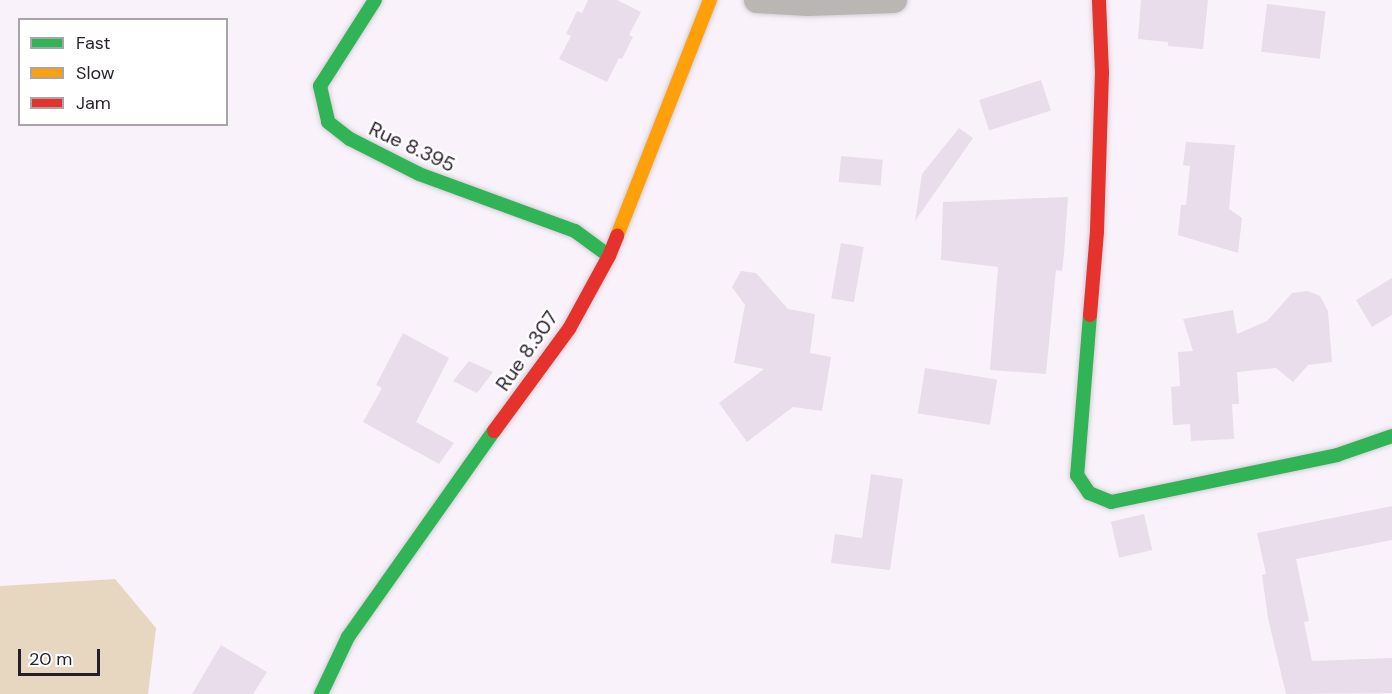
<!DOCTYPE html>
<style>
body{margin:0}
#map{position:relative;width:1392px;height:694px;overflow:hidden;background:#faf2fb;font-family:"DM Sans",sans-serif}
div>[style]{position:absolute}
.green>*{inset:0;background:#e7d6c0}
.building>*{inset:0;background:#e9dceb;transform-origin:0 0}
.roads{filter:drop-shadow(0 0 2px #d3cdd4) drop-shadow(0 0 2px #d3cdd4)}
.street>*{height:26px;margin:-13px;padding:0 13px;transform-origin:13px;border-radius:13px;background:#bab6b4}
.fast>*{height:14px;margin:-7px;padding:0 7px;transform-origin:7px;border-radius:7px;background:#30b455}
.slow>*{height:14px;margin:-7px;padding:0 7px;transform-origin:7px;border-radius:7px;background:#ff9f0a}
.jam>*{height:14px;margin:-7px;padding:0 7px;transform-origin:7px;border-radius:7px;background:#e5322d}
span{translate:-50% -50%;white-space:nowrap;text-align:center;line-height:1.15;-webkit-text-stroke:4.5px #fff;paint-order:stroke}
.street-label{font-size:20px;color:#261e28}
.legend{position:absolute;left:18px;top:18px;width:210px;height:108px;box-sizing:border-box;background:#fff;border:2px solid #a8a5a9;margin:0;padding:8px 10px;list-style:none;font-size:18px;color:#261e28}
.legend li{display:flex;align-items:center;gap:12px;height:30px}
.legend b{width:30px;border:2px solid #a8a5a9}
.scale{position:absolute;left:18px;top:649px;width:82px;height:27px;box-sizing:border-box;border:3px solid #261e28;border-top:0;padding-left:8px;font-size:18px;line-height:21px;white-space:nowrap;color:#261e28;-webkit-text-stroke:4px #fff;paint-order:stroke}
</style>
<div id="map">
<div class="green">
<i style="clip-path:polygon(115px 579px,156px 628px,148px 694px,0 694px,0 586px)"></i>
</div>
<div class="building">
<i style="clip-path:polygon(588px 0,617px 0,641px 12px,629px 35px,633px 37px,622px 59px,619px 58px,607px 82px,559px 59px,571px 36px,566px 34px,577px 11px,582px 13px)"></i>
<i style="clip-path:polygon(1141px 0,1208px 0,1203px 49px,1168px 46px,1168px 42px,1138px 39px)"></i>
<i style="left:1267px;top:4px;width:59px;height:48px;rotate:7deg"></i>
<i style="left:1041px;top:80px;width:32px;height:65px;rotate:72deg"></i>
<i style="clip-path:polygon(959px 128px,973px 138px,915px 221px,922px 174px)"></i>
<i style="clip-path:polygon(1186px 142px,1235px 145px,1229px 209px,1242px 218px,1238px 253px,1178px 235px,1181px 205px,1186px 205px,1190px 166px,1183px 165px)"></i>
<i style="left:841px;top:156px;width:42px;height:26px;rotate:5deg"></i>
<i style="clip-path:polygon(1068px 197px,1064px 254px,1062px 271px,1056px 270px,1046px 374px,990px 370px,998px 267px,941px 260px,943px 202px)"></i>
<i style="left:841px;top:243px;width:23px;height:56px;rotate:10deg"></i>
<i style="clip-path:polygon(741px 271px,756px 273px,788px 309px,815px 314px,810px 353px,831px 357px,822px 411px,793px 407px,747px 442px,719px 403px,764px 369px,734px 363px,745px 305px,732px 287px)"></i>
<i style="clip-path:polygon(1392px 278px,1392px 315px,1372px 327px,1356px 300px)"></i>
<i style="clip-path:polygon(1308px 291px,1320px 296px,1328px 311px,1332px 362px,1308px 365px,1293px 382px,1276px 368px,1237px 372px,1239px 404px,1232px 404px,1234px 439px,1191px 441px,1190px 424px,1173px 425px,1171px 387px,1180px 386px,1178px 352px,1193px 351px,1183px 319px,1233px 310px,1237px 334px,1267px 321px,1292px 293px)"></i>
<i style="clip-path:polygon(403px 333px,449px 358px,416px 422px,454px 443px,439px 464px,363px 422px,382px 388px,376px 385px)"></i>
<i style="clip-path:polygon(469px 361px,493px 372px,477px 393px,453px 381px)"></i>
<i style="left:925px;top:368px;width:73px;height:46px;rotate:9deg"></i>
<i style="clip-path:polygon(871px 474px,903px 479px,890px 570px,831px 563px,835px 534px,862px 538px)"></i>
<i style="clip-path:polygon(1392px 506px,1392px 540px,1296px 559px,1309px 621px,1304px 622px,1312px 661px,1392px 658px,1392px 693px,1286px 694px,1268px 618px,1262px 575px,1266px 574px,1257px 533px)"></i>
<i style="left:1144px;top:514px;width:37px;height:34px;rotate:77deg"></i>
<i style="clip-path:polygon(221px 645px,267px 672px,253px 694px,192px 694px)"></i>
</div>
<div class="roads">
<div class="street">
<i style="left:757px;top:0;width:51px;rotate:3.4deg"></i>
<i style="left:808px;top:3px;width:86px;rotate:-2deg"></i>
</div>
<div class="fast">
<i style="left:375px;top:0;width:102px;rotate:122.6deg"></i>
<i style="left:320px;top:86px;width:37px;rotate:77deg"></i>
<i style="left:328px;top:122px;width:28px;rotate:38deg"></i>
<i style="left:350px;top:139px;width:77px;rotate:26.9deg"></i>
<i style="left:419px;top:174px;width:166px;rotate:20.1deg"></i>
<i style="left:575px;top:231px;width:42px;rotate:36.3deg"></i>
<i style="left:1090px;top:315px;width:161px;rotate:94.6deg"></i>
<i style="left:1077px;top:475px;width:22px;rotate:56deg"></i>
<i style="left:1089px;top:493px;width:24px;rotate:22deg"></i>
<i style="left:1111px;top:502px;width:231px;rotate:-11.7deg"></i>
<i style="left:1337px;top:455px;width:58px;rotate:-19.1deg"></i>
<i style="left:321px;top:694px;width:63px;rotate:-64.7deg"></i>
<i style="left:348px;top:637px;width:252px;rotate:-54.7deg"></i>
</div>
<div class="slow">
<i style="left:617px;top:236px;width:254px;rotate:-68.5deg"></i>
</div>
<div class="jam">
<i style="left:1090px;top:315px;width:84px;rotate:-85.2deg"></i>
<i style="left:1097px;top:231px;width:158px;rotate:-88.2deg"></i>
<i style="left:1102px;top:73px;width:73px;rotate:-92.4deg"></i>
<i style="left:494px;top:431px;width:127px;rotate:-53.7deg"></i>
<i style="left:569px;top:329px;width:83px;rotate:-61.3deg"></i>
<i style="left:609px;top:256px;width:22px;rotate:-68deg"></i>
</div>
</div>
<div class="street-label">
<span style="left:412px;top:147px;rotate:25deg">Rue 8.395</span>
<span style="left:527px;top:351px;rotate:-55deg">Rue 8.307</span>
</div>
<ul class="legend">
<li><b style="height:8px;background:#30b455"></b>Fast</li>
<li><b style="height:8px;background:#ff9f0a"></b>Slow</li>
<li><b style="height:8px;background:#e5322d"></b>Jam</li>
</ul>
<div class="scale">20 m</div>
</div>
